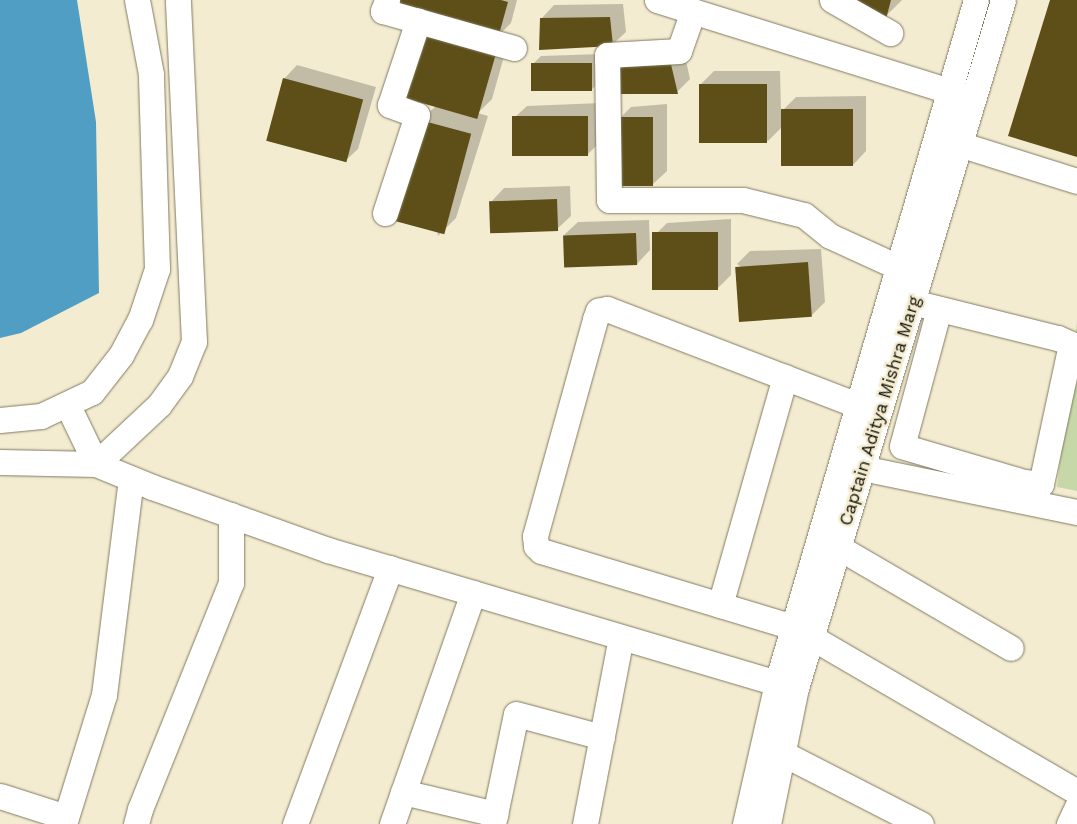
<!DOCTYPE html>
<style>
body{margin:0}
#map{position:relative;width:1077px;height:824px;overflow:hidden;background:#f3ecd1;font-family:"Work Sans",sans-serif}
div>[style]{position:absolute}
.green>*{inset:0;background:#c7d8a8}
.water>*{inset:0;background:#519ec5}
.shadow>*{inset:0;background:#0003}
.building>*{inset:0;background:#5d4f17;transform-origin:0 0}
.roads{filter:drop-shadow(0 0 1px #807a61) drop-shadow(0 0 1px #807a61)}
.minor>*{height:25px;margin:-12.5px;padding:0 12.5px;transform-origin:12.5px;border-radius:12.5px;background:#fff}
span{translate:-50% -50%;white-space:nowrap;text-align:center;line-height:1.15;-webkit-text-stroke:5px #f3ecd1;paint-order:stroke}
.street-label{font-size:18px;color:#151309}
</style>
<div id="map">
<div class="green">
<i style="clip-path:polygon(1077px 322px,1077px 491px,1057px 487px)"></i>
</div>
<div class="water">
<i style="clip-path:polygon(0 0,77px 0,96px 122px,99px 293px,21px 333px,0 338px)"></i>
</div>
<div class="shadow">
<i style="clip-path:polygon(395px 0,517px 0,511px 23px,501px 33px,510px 35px,492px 99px,478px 113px,488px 116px,456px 218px,438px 236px,421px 120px,438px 104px,426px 30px)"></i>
<i style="clip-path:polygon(851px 0,902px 0,885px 17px)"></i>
<i style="clip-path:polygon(623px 4px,626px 32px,612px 45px,541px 19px,554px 5px)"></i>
<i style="clip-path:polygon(683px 47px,690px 79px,677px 92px,614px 92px)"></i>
<i style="clip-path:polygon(601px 54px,601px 81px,591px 90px,532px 65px,541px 56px)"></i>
<i style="clip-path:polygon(297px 65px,376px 87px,358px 149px,344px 162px,284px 79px)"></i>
<i style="clip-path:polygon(714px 71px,780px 71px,781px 112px,796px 97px,866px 96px,866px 151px,853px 165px,783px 126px,768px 141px,700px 85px)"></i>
<i style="clip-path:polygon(601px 103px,601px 141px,587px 155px,513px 119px,527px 106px)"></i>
<i style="clip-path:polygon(667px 104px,667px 171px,653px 184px,617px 121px,631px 107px)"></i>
<i style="clip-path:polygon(570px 186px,571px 216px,557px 229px,491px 202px,504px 188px)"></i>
<i style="clip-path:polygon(731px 219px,731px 275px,718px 288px,653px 237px,667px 223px)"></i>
<i style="clip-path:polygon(649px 220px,650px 250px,637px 264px,564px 235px,578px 222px)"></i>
<i style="clip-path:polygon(821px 249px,825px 302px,811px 316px,737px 264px,750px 251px)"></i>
</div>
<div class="building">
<i style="clip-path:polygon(394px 0,501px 0,508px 2px,498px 38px,391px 7px)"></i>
<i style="clip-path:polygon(850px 0,891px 0,886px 19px)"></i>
<i style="clip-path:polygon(1050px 0,1077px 0,1077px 157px,1008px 136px)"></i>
<i style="clip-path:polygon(610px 17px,613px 46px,539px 50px,540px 18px)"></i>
<i style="left:425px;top:29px;width:75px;height:72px;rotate:16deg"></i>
<i style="clip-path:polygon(670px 60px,678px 94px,613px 94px,611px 63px)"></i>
<i style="left:592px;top:63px;width:28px;height:61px;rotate:90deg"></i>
<i style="left:283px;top:78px;width:83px;height:65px;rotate:15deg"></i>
<i style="left:699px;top:84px;width:68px;height:59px"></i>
<i style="left:853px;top:109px;width:57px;height:72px;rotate:90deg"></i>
<i style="left:588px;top:116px;width:40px;height:76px;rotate:90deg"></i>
<i style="left:653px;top:117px;width:69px;height:37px;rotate:90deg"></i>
<i style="left:420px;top:120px;width:53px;height:104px;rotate:15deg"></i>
<i style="left:557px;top:199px;width:32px;height:68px;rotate:88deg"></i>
<i style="left:718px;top:232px;width:58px;height:66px;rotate:90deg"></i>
<i style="left:636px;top:233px;width:32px;height:73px;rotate:88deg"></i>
<i style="left:808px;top:262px;width:55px;height:73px;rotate:86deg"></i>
</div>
<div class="roads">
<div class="minor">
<i style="left:387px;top:0;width:12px;rotate:110deg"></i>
<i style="left:383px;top:11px;width:136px;rotate:15.8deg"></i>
<i style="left:657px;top:0;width:323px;rotate:17.3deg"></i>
<i style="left:832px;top:0;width:67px;rotate:29.6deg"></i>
<i style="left:693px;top:11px;width:42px;rotate:109.3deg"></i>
<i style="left:679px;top:51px;width:72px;rotate:176.8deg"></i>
<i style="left:607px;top:55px;width:145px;rotate:89.2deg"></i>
<i style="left:609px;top:200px;width:134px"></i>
<i style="left:743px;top:200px;width:63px;rotate:13.8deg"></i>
<i style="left:804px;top:215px;width:33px;rotate:39deg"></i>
<i style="left:830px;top:236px;width:75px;rotate:24.5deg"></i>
<i style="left:943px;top:139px;width:140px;rotate:17.4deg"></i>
<i style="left:385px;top:213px;width:103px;rotate:-71.9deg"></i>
<i style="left:417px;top:115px;width:29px;rotate:-160deg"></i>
<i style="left:390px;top:105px;width:89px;rotate:-71.6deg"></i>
<i style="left:912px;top:302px;width:150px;rotate:13.9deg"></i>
<i style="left:1058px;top:338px;width:14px;rotate:25deg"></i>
<i style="left:1071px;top:344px;width:143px;rotate:102.1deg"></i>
<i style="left:1041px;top:484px;width:17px;rotate:-173deg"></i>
<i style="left:1024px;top:482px;width:127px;rotate:-163.6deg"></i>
<i style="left:902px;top:446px;width:142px;rotate:-74.9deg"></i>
<i style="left:68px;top:406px;width:64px;rotate:64.2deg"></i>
<i style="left:96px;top:464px;width:61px;rotate:22.3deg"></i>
<i style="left:152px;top:487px;width:187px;rotate:19.7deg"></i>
<i style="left:328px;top:550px;width:483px;rotate:16.5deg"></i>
<i style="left:0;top:420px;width:41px;rotate:-5.6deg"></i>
<i style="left:41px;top:416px;width:56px;rotate:-25.2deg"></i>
<i style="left:92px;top:392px;width:47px;rotate:-51.9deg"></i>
<i style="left:121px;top:355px;width:40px;rotate:-62deg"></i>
<i style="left:140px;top:320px;width:54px;rotate:-71.6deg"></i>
<i style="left:157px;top:269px;width:195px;rotate:-91.8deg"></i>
<i style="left:151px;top:74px;width:75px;rotate:-100.7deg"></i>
<i style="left:0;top:462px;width:96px;rotate:1.2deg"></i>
<i style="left:96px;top:464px;width:86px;rotate:-43.1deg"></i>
<i style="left:159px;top:405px;width:36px;rotate:-54deg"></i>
<i style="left:180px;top:376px;width:37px;rotate:-68deg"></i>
<i style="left:194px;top:342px;width:342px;rotate:-92.7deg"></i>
<i style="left:862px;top:468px;width:219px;rotate:11.6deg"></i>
<i style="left:838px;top:547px;width:200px;rotate:30.3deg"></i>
<i style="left:720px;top:605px;width:237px;rotate:-74.1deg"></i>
<i style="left:793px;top:627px;width:263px;rotate:-163.2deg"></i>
<i style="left:541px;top:551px;width:7px;rotate:-135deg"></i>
<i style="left:536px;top:546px;width:10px;rotate:-96deg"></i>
<i style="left:535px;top:536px;width:225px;rotate:-74.5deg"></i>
<i style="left:595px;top:319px;width:9px;rotate:-69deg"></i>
<i style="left:598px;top:311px;width:9px;rotate:-13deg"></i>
<i style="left:607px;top:309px;width:268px;rotate:21deg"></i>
<i style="left:811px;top:637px;width:308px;rotate:30.2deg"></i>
<i style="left:782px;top:753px;width:156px;rotate:27.1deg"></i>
<i style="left:403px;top:792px;width:95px;rotate:13.4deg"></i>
<i style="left:0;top:796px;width:69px;rotate:17.7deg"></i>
<i style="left:64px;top:824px;width:135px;rotate:-72.8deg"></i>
<i style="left:104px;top:695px;width:218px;rotate:-82.9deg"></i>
<i style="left:136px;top:824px;width:16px;rotate:-75deg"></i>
<i style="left:140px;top:809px;width:244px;rotate:-68.1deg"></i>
<i style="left:231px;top:583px;width:68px;rotate:-90deg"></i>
<i style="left:295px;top:824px;width:273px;rotate:-69.6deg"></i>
<i style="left:392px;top:824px;width:245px;rotate:-70.7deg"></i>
<i style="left:493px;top:824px;width:112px;rotate:-78.2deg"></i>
<i style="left:516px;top:714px;width:89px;rotate:15deg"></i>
<i style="left:585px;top:824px;width:190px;rotate:-79.1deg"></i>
<i style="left:745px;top:824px;width:145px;rotate:-77.2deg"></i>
<i style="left:777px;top:683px;width:711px;rotate:-73.76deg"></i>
<i style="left:768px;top:824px;width:139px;rotate:-78.4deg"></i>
<i style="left:796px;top:688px;width:718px;rotate:-73.25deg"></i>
<i style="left:1069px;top:824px;width:19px;rotate:-65deg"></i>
</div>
</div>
<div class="street-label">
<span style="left:880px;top:411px;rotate:-73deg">Captain Aditya Mishra Marg</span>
</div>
</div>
